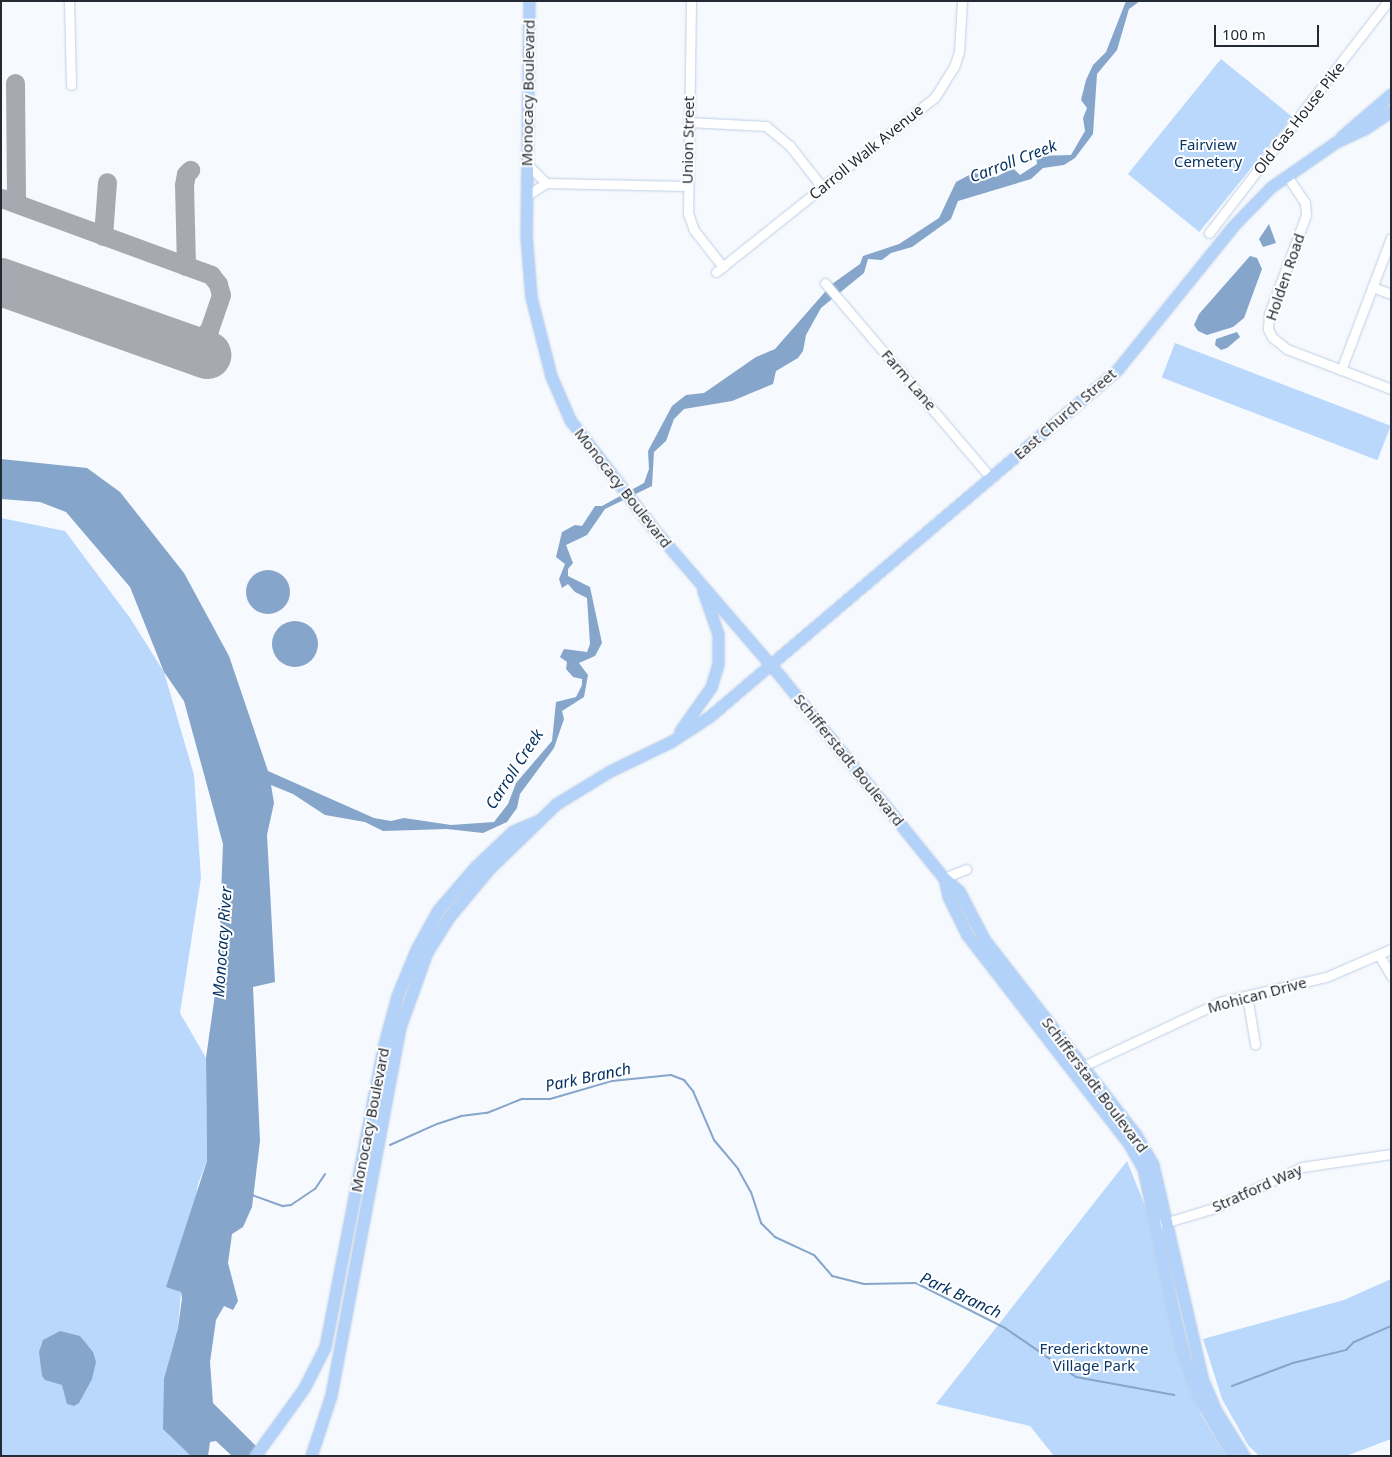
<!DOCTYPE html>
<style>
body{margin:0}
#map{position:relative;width:1392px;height:1457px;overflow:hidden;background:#f6f9fe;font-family:"Noto Sans",sans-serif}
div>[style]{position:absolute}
.green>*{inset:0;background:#bad8fc;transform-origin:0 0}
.water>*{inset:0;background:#86a5cb}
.round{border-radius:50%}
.stream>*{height:2px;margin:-1px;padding:0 1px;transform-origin:1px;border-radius:1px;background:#86a5cb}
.taxiway>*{height:19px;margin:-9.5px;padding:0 9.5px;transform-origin:9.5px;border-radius:9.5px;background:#a6aab0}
.runway>*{height:48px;margin:-24px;padding:0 24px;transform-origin:24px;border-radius:24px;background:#a6aab0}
.roads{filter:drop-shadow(0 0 1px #becfe5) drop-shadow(0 0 1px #becfe5)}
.minor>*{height:9px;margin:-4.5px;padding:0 4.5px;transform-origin:4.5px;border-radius:4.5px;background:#fff}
.major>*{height:11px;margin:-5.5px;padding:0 5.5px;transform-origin:5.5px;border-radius:5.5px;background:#b2d2f9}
span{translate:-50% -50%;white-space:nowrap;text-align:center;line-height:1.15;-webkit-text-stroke:4px #fff;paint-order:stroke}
.street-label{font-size:15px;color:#242a33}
.park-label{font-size:15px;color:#0c3868}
.water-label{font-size:16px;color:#063363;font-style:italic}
.frame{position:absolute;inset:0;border:2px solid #242a33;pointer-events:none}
.scale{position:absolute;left:1214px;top:25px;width:105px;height:22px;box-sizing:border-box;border:2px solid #242a33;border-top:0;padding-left:6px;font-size:15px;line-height:18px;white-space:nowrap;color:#242a33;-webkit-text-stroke:4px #fff;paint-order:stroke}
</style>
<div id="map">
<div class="green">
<i style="left:1221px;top:59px;width:92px;height:148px;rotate:39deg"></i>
<i style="left:1175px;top:343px;width:231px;height:37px;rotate:21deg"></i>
<i style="clip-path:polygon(1px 518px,65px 531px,130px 618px,164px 672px,194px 775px,201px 878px,180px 1013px,206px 1058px,207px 1161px,198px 1184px,181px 1292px,178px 1328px,169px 1361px,191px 1456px,1px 1456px)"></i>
<i style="clip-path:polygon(1127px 1161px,1164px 1253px,1190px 1351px,1189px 1387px,1201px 1415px,1226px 1456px,1054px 1456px,1030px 1426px,936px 1404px)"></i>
<i style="clip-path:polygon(1391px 1279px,1391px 1439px,1346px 1456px,1259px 1456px,1248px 1445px,1222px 1399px,1203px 1339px,1344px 1300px)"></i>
</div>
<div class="water">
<i style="clip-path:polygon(1126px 1px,1140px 1px,1129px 9px,1117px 50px,1097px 74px,1093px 134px,1075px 158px,1064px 165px,1043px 168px,1031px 179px,958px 201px,951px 219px,912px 247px,891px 253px,882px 260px,868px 259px,864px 273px,821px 308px,806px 335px,803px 351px,798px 358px,776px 371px,773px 384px,732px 401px,684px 409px,674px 419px,666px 441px,654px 452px,652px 486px,605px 509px,587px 535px,566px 545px,573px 563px,568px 569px,568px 576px,590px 587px,602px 643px,595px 656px,579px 663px,588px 675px,584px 697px,562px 711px,564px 719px,554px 748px,520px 794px,517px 808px,507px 822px,483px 833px,447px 829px,383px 831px,365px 822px,325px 815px,293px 794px,271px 785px,274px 803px,267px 835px,275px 982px,253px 987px,260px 1141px,252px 1207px,243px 1227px,232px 1234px,228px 1263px,238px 1301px,233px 1310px,224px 1306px,216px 1320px,210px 1362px,213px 1403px,266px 1456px,232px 1456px,216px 1441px,210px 1442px,208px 1456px,191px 1456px,163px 1429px,164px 1379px,178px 1328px,182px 1298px,181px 1292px,166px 1287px,207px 1161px,206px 1058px,218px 973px,223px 844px,184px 701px,164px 672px,130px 587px,66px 512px,40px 502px,1px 499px,1px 459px,87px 468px,120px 492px,184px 573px,229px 656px,268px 771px,374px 818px,391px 821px,404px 818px,451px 825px,494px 822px,508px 804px,516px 783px,552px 741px,556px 702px,576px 697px,582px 685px,582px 679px,573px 677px,566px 669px,567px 662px,560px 657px,564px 649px,587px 652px,590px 644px,587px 598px,575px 592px,568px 584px,562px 588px,559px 579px,565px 564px,556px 557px,562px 532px,575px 525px,582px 526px,595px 506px,602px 506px,644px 483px,649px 469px,648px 451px,672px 406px,686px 395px,704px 393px,756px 357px,775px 349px,832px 284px,860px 264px,863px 256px,899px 244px,939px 218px,956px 182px,973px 173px,996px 177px,1013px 168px,1020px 175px,1037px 164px,1036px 156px,1071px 155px,1085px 131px,1083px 118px,1087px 108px,1081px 100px,1086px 80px,1093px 65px,1106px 52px)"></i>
<i style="clip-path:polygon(1269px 224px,1276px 243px,1263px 247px,1259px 239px)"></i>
<i style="clip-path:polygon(1250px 256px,1257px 258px,1262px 269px,1244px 318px,1233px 327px,1207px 335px,1198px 331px,1194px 325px,1199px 314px)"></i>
<i style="clip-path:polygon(1237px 332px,1240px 337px,1227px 348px,1221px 350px,1215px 345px,1216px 339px)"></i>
<i class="round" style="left:246px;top:570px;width:44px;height:44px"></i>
<i class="round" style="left:272px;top:621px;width:46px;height:46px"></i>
<i style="clip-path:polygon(60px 1331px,80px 1336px,93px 1352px,96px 1362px,92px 1379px,79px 1403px,74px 1406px,67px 1404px,62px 1385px,45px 1380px,42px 1376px,39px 1352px,43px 1340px)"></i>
</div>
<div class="stream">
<i style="left:390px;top:1145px;width:51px;rotate:-24.1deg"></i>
<i style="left:437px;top:1124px;width:25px;rotate:-18deg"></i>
<i style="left:461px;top:1116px;width:26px;rotate:-7deg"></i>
<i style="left:487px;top:1113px;width:38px;rotate:-22deg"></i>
<i style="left:522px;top:1099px;width:28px"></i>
<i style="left:550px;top:1099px;width:65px;rotate:-16.2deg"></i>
<i style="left:612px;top:1081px;width:59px;rotate:-5.8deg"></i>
<i style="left:671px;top:1075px;width:14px;rotate:21deg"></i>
<i style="left:684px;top:1080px;width:14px;rotate:51deg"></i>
<i style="left:693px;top:1091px;width:53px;rotate:66.8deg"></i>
<i style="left:714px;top:1140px;width:38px;rotate:50deg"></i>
<i style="left:738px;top:1169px;width:26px;rotate:61deg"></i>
<i style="left:751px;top:1192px;width:33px;rotate:72deg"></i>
<i style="left:761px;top:1223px;width:20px;rotate:45deg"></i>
<i style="left:775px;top:1237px;width:43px;rotate:24.8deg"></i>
<i style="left:814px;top:1255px;width:28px;rotate:49deg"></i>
<i style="left:832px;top:1276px;width:33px;rotate:14deg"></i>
<i style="left:864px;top:1284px;width:52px;rotate:-1.1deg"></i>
<i style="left:916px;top:1283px;width:100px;rotate:26.8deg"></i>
<i style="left:1005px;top:1328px;width:86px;rotate:34.6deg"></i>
<i style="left:1076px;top:1377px;width:100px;rotate:10.4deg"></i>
<i style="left:252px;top:1195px;width:33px;rotate:20deg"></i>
<i style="left:283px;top:1206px;width:8px;rotate:-7deg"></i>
<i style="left:291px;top:1205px;width:29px;rotate:-34deg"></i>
<i style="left:315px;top:1189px;width:18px;rotate:-56deg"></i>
<i style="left:1232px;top:1386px;width:65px;rotate:-20.7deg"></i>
<i style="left:1293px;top:1363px;width:55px;rotate:-13.8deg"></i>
<i style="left:1346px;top:1350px;width:11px;rotate:-45deg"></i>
<i style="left:1354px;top:1342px;width:40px;rotate:-23.4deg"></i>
</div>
<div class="taxiway">
<i style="left:15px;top:83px;width:120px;rotate:89.5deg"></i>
<i style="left:1px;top:198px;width:224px;rotate:20.1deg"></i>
<i style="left:211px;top:275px;width:11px;rotate:52deg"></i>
<i style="left:218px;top:284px;width:11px;rotate:75deg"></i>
<i style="left:221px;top:295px;width:37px;rotate:109deg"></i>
<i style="left:209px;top:330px;width:16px;rotate:137deg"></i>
<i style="left:197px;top:341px;width:16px;rotate:158deg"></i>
<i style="left:103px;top:236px;width:54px;rotate:-85.8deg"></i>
<i style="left:186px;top:266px;width:81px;rotate:-91.4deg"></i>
<i style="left:184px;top:185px;width:11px;rotate:-80deg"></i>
<i style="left:186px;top:174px;width:6px;rotate:-45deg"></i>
</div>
<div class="runway">
<i style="left:1px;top:282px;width:219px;rotate:19.5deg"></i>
</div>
<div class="roads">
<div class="minor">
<i style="left:69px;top:1px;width:84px;rotate:88.6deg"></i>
<i style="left:691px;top:1px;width:212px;rotate:90.8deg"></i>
<i style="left:688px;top:213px;width:18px;rotate:71deg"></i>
<i style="left:694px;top:230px;width:47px;rotate:51.9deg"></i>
<i style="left:688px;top:122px;width:78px;rotate:2.9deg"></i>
<i style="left:766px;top:126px;width:31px;rotate:40deg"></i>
<i style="left:790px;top:146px;width:52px;rotate:52deg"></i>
<i style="left:527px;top:164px;width:27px;rotate:45deg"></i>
<i style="left:1287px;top:176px;width:32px;rotate:56deg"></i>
<i style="left:1305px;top:203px;width:12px;rotate:85deg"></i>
<i style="left:1306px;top:215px;width:106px;rotate:110.5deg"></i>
<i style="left:1269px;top:314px;width:15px;rotate:94deg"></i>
<i style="left:1268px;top:329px;width:9px;rotate:63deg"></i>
<i style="left:1272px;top:337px;width:19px;rotate:39deg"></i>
<i style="left:1287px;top:349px;width:111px;rotate:21deg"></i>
<i style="left:526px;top:196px;width:24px;rotate:-33deg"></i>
<i style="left:546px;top:183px;width:141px;rotate:1.2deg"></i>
<i style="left:1209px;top:233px;width:293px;rotate:-52.3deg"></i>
<i style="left:716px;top:272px;width:280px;rotate:-38.6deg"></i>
<i style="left:935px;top:97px;width:36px;rotate:-58deg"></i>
<i style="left:954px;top:67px;width:16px;rotate:-72deg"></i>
<i style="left:959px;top:52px;width:51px;rotate:-86.6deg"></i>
<i style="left:825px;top:283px;width:256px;rotate:49.6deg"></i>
<i style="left:1372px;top:287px;width:20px;rotate:20deg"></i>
<i style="left:1341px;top:370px;width:141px;rotate:-69.3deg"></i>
<i style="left:944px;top:878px;width:24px;rotate:-22deg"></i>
<i style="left:1379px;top:955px;width:24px;rotate:60deg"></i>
<i style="left:1247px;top:996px;width:49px;rotate:80.5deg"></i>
<i style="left:1079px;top:1068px;width:156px;rotate:-25.1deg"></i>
<i style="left:1220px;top:1002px;width:109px;rotate:-13.3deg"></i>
<i style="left:1326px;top:977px;width:71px;rotate:-23.3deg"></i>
<i style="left:1161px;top:1224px;width:55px;rotate:-16.8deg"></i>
<i style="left:1214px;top:1208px;width:97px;rotate:-25deg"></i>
<i style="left:1302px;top:1167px;width:90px;rotate:-8.3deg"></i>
</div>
<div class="major">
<i style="left:529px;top:1px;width:234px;rotate:90.7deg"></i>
<i style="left:526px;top:235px;width:62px;rotate:85.4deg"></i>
<i style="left:531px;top:297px;width:81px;rotate:75.8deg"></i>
<i style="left:551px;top:376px;width:48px;rotate:66.6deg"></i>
<i style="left:570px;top:420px;width:135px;rotate:52.5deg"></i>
<i style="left:652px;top:527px;width:198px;rotate:49.3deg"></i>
<i style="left:781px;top:677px;width:259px;rotate:51deg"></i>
<i style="left:944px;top:878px;width:20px;rotate:41deg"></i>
<i style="left:959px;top:891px;width:54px;rotate:62.5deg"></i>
<i style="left:984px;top:939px;width:248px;rotate:52.2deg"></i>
<i style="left:1136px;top:1135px;width:34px;rotate:60deg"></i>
<i style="left:1153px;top:1165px;width:219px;rotate:77deg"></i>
<i style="left:1202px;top:1378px;width:36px;rotate:67deg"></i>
<i style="left:1216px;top:1411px;width:53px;rotate:58.1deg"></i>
<i style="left:1341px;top:137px;width:66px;rotate:-40.7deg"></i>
<i style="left:680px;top:731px;width:54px;rotate:-54.8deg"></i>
<i style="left:711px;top:687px;width:24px;rotate:-73deg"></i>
<i style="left:718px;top:664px;width:30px;rotate:-90deg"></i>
<i style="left:718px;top:634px;width:46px;rotate:-109.2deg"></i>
<i style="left:944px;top:878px;width:18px;rotate:77deg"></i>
<i style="left:948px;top:896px;width:43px;rotate:64deg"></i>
<i style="left:967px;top:935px;width:264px;rotate:52.2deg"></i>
<i style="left:1129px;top:1144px;width:28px;rotate:60deg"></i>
<i style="left:1143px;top:1168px;width:185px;rotate:78.1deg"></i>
<i style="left:1181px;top:1349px;width:54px;rotate:69.6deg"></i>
<i style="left:1200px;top:1400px;width:65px;rotate:59.5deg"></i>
<i style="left:255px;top:1456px;width:84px;rotate:-54.2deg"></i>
<i style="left:304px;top:1388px;width:46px;rotate:-62.9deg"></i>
<i style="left:325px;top:1347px;width:305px;rotate:-79deg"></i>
<i style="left:383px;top:1048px;width:54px;rotate:-74.9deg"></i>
<i style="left:397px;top:996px;width:50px;rotate:-67.6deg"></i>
<i style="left:416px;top:950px;width:46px;rotate:-61.2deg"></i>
<i style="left:438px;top:910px;width:57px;rotate:-49.3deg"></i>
<i style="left:475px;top:867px;width:52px;rotate:-43.5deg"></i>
<i style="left:513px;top:831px;width:25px;rotate:-23deg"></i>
<i style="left:311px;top:1456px;width:64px;rotate:-71.8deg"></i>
<i style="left:331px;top:1395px;width:374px;rotate:-79.4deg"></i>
<i style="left:400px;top:1027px;width:80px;rotate:-70.2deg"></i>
<i style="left:427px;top:952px;width:41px;rotate:-57.8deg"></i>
<i style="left:449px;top:917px;width:62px;rotate:-50.2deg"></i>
<i style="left:489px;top:869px;width:93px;rotate:-44.1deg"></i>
<i style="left:556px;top:804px;width:63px;rotate:-31.4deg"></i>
<i style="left:610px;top:771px;width:69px;rotate:-25.8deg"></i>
<i style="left:672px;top:741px;width:45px;rotate:-33.3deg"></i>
<i style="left:710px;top:716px;width:534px;rotate:-40.37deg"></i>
<i style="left:1117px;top:370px;width:186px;rotate:-51.1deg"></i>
<i style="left:1234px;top:225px;width:53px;rotate:-45.8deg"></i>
<i style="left:1271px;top:187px;width:79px;rotate:-34.7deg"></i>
<i style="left:1336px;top:142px;width:33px;rotate:-25deg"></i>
<i style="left:1366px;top:128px;width:30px;rotate:-34deg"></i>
</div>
</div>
<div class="street-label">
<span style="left:528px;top:93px;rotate:-89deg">Monocacy Boulevard</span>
<span style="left:1299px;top:118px;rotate:-52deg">Old Gas House Pike</span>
<span style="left:688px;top:140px;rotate:-89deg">Union Street</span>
<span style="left:866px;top:152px;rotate:-39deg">Carroll Walk Avenue</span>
<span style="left:1285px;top:277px;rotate:-71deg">Holden Road</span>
<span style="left:909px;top:380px;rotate:49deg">Farm Lane</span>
<span style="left:1065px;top:414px;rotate:-41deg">East Church Street</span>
<span style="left:623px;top:488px;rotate:52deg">Monocacy Boulevard</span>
<span style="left:849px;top:760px;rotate:51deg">Schifferstadt Boulevard</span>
<span style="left:1257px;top:995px;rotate:-15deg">Mohican Drive</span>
<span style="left:1095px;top:1085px;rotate:53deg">Schifferstadt Boulevard</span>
<span style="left:370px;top:1120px;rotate:-79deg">Monocacy Boulevard</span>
<span style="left:1257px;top:1188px;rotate:-24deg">Stratford Way</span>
</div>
<div class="park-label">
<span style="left:1208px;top:153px">Fairview<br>Cemetery</span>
<span style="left:1094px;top:1357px">Fredericktowne<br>Village Park</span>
</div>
<div class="water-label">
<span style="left:1013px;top:161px;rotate:-21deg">Carroll Creek</span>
<span style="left:514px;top:769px;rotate:-57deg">Carroll Creek</span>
<span style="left:222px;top:942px;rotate:-86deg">Monocacy River</span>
<span style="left:588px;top:1077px;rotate:-12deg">Park Branch</span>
<span style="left:961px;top:1295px;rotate:25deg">Park Branch</span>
</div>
<div class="frame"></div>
<div class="scale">100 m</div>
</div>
